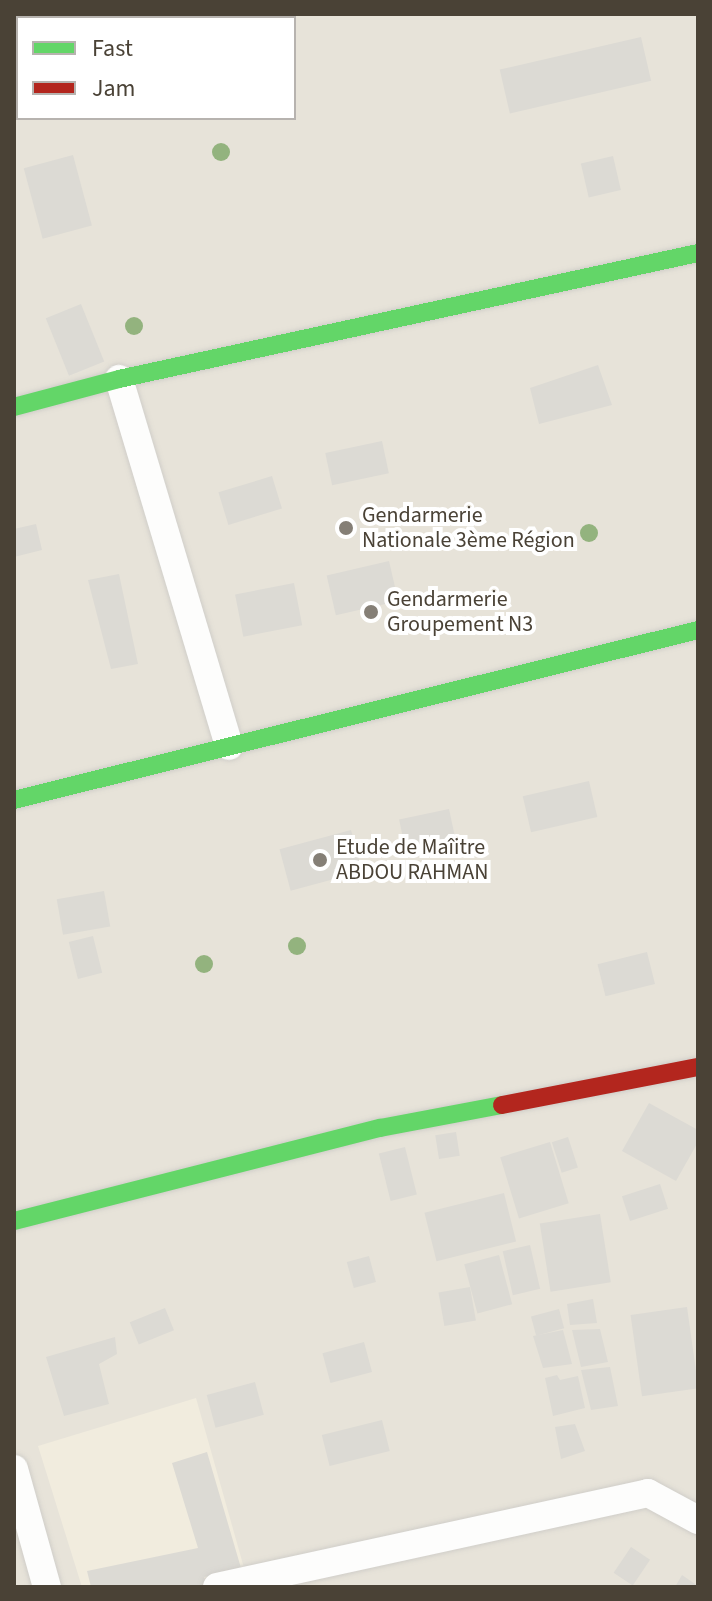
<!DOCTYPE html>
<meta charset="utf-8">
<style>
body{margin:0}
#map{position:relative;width:712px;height:1601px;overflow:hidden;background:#f2f1ec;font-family:"Source Sans 3",sans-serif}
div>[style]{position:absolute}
.residential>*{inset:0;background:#e7e3d9}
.education>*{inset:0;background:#f1ecde}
.building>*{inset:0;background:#dcdad4;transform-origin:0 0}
.roads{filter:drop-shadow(0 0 2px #d0cec9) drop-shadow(0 0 2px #d0cec9)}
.street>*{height:28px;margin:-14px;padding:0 14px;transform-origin:14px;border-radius:14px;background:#fdfdfc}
.fast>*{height:18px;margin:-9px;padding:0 9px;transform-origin:9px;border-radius:9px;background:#63d668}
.jam>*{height:18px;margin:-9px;padding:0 9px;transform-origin:9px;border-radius:9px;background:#b3261e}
.trees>*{width:18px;height:18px;margin:-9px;border-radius:50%;background:#93b37e}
.dots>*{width:22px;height:22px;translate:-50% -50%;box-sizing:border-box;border:4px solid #fff;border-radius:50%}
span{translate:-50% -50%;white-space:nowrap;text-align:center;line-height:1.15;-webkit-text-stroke:8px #fff;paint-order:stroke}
.poi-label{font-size:22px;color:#4a4236}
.left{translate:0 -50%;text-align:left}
.frame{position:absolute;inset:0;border:16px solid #4a4236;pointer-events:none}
.legend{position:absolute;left:16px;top:16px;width:280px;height:104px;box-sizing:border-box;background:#fff;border:2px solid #b7b3af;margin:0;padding:10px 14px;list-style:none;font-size:24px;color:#4a4236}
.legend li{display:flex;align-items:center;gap:16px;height:40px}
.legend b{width:40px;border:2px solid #b7b3af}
</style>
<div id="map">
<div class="residential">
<i style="clip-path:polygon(evenodd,14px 14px,698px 14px,698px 1587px,14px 1587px,14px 14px,18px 18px,294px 18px,294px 118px,18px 118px,18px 18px)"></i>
</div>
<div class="education">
<i style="clip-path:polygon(196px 1398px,248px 1582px,229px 1587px,82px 1587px,38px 1446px)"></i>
</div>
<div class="building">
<i style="left:641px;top:37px;width:45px;height:145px;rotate:77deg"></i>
<i style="left:73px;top:155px;width:73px;height:51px;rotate:75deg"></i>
<i style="left:613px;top:156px;width:35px;height:33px;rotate:77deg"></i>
<i style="left:81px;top:304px;width:62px;height:38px;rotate:68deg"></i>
<i style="clip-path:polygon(598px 365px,612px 405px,539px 424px,530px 388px)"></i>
<i style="left:382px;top:441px;width:33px;height:58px;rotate:78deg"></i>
<i style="left:272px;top:476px;width:34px;height:56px;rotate:73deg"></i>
<i style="clip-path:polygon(36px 524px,42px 550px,14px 557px,14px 529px)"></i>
<i style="left:389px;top:561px;width:41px;height:64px;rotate:77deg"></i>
<i style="clip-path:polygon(119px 574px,138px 664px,111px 669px,88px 580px)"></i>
<i style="left:294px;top:583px;width:43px;height:60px;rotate:79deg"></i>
<i style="left:589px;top:781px;width:37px;height:68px;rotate:77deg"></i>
<i style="left:449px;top:809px;width:29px;height:51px;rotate:78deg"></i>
<i style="left:351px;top:830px;width:43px;height:74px;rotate:75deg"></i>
<i style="left:104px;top:891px;width:36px;height:48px;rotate:80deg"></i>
<i style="left:93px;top:936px;width:38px;height:25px;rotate:76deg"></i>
<i style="left:647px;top:952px;width:33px;height:51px;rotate:76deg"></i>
<i style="clip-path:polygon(649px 1103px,698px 1130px,698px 1142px,676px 1181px,622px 1151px)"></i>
<i style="left:456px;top:1132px;width:24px;height:21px;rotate:81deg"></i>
<i style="left:568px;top:1137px;width:32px;height:17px;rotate:72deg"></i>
<i style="left:550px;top:1142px;width:64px;height:52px;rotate:73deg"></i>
<i style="left:405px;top:1147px;width:49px;height:27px;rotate:76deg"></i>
<i style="left:660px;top:1184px;width:26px;height:40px;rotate:72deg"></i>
<i style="left:504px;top:1193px;width:50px;height:82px;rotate:76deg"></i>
<i style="left:600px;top:1214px;width:69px;height:61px;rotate:81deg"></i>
<i style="left:530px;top:1245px;width:45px;height:28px;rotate:77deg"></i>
<i style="left:499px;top:1255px;width:51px;height:36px;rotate:75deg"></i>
<i style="left:369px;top:1256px;width:27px;height:23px;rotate:75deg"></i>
<i style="left:470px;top:1287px;width:34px;height:32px;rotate:80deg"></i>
<i style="clip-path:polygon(593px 1299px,597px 1323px,570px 1325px,567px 1304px)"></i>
<i style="left:687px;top:1307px;width:82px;height:57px;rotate:82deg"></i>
<i style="left:165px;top:1308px;width:24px;height:38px;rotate:68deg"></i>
<i style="left:559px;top:1309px;width:20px;height:29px;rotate:75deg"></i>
<i style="clip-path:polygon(600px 1329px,608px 1362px,581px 1367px,572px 1330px)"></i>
<i style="clip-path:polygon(563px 1330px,572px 1364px,543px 1368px,533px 1336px)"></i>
<i style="clip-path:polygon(115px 1337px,117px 1354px,99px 1364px,109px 1404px,64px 1416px,46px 1357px)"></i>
<i style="left:364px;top:1342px;width:31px;height:43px;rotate:75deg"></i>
<i style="clip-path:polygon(610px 1367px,618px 1406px,591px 1410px,581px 1370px)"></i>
<i style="clip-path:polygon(557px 1375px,560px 1380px,578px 1376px,585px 1408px,553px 1416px,545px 1378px)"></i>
<i style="left:255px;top:1382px;width:34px;height:50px;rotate:75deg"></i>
<i style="left:382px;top:1420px;width:32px;height:62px;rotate:76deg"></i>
<i style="clip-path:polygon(575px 1424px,585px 1451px,561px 1459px,555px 1427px)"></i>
<i style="clip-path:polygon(207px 1452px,241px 1568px,204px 1577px,207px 1587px,91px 1587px,87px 1571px,198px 1548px,172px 1463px)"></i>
<i style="left:631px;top:1547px;width:23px;height:31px;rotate:34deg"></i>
<i style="clip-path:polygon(682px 1575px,698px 1586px,698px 1587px,675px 1587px)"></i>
</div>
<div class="roads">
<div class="street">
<i style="left:119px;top:379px;width:383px;rotate:73.3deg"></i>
<i style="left:14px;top:1469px;width:123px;rotate:74.4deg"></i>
<i style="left:217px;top:1587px;width:441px;rotate:-12.3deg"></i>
<i style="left:648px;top:1493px;width:57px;rotate:28.4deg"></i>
</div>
<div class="fast">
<i style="left:14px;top:407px;width:109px;rotate:-14.9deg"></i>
<i style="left:119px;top:379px;width:593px;rotate:-12.28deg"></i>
<i style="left:14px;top:800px;width:705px;rotate:-13.96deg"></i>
<i style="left:14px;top:1221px;width:378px;rotate:-14.3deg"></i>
<i style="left:380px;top:1128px;width:124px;rotate:-10.7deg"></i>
</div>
<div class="jam">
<i style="left:502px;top:1105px;width:200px;rotate:-11deg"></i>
</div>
</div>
<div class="trees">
<i style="left:221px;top:152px"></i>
<i style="left:134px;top:326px"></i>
<i style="left:589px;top:533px"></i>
<i style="left:297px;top:946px"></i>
<i style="left:204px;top:964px"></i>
</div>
<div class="dots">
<i style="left:346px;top:528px;background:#857f76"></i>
<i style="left:371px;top:612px;background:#857f76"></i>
<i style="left:320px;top:860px;background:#857f76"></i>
</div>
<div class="poi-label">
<span class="left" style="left:362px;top:528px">Gendarmerie<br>Nationale 3ème Région</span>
<span class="left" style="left:387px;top:612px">Gendarmerie<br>Groupement N3</span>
<span class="left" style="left:336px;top:860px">Etude de Maîitre<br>ABDOU RAHMAN</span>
</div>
<div class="frame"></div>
<ul class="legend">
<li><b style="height:10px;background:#63d668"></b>Fast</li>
<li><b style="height:10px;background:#b3261e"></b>Jam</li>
</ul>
</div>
